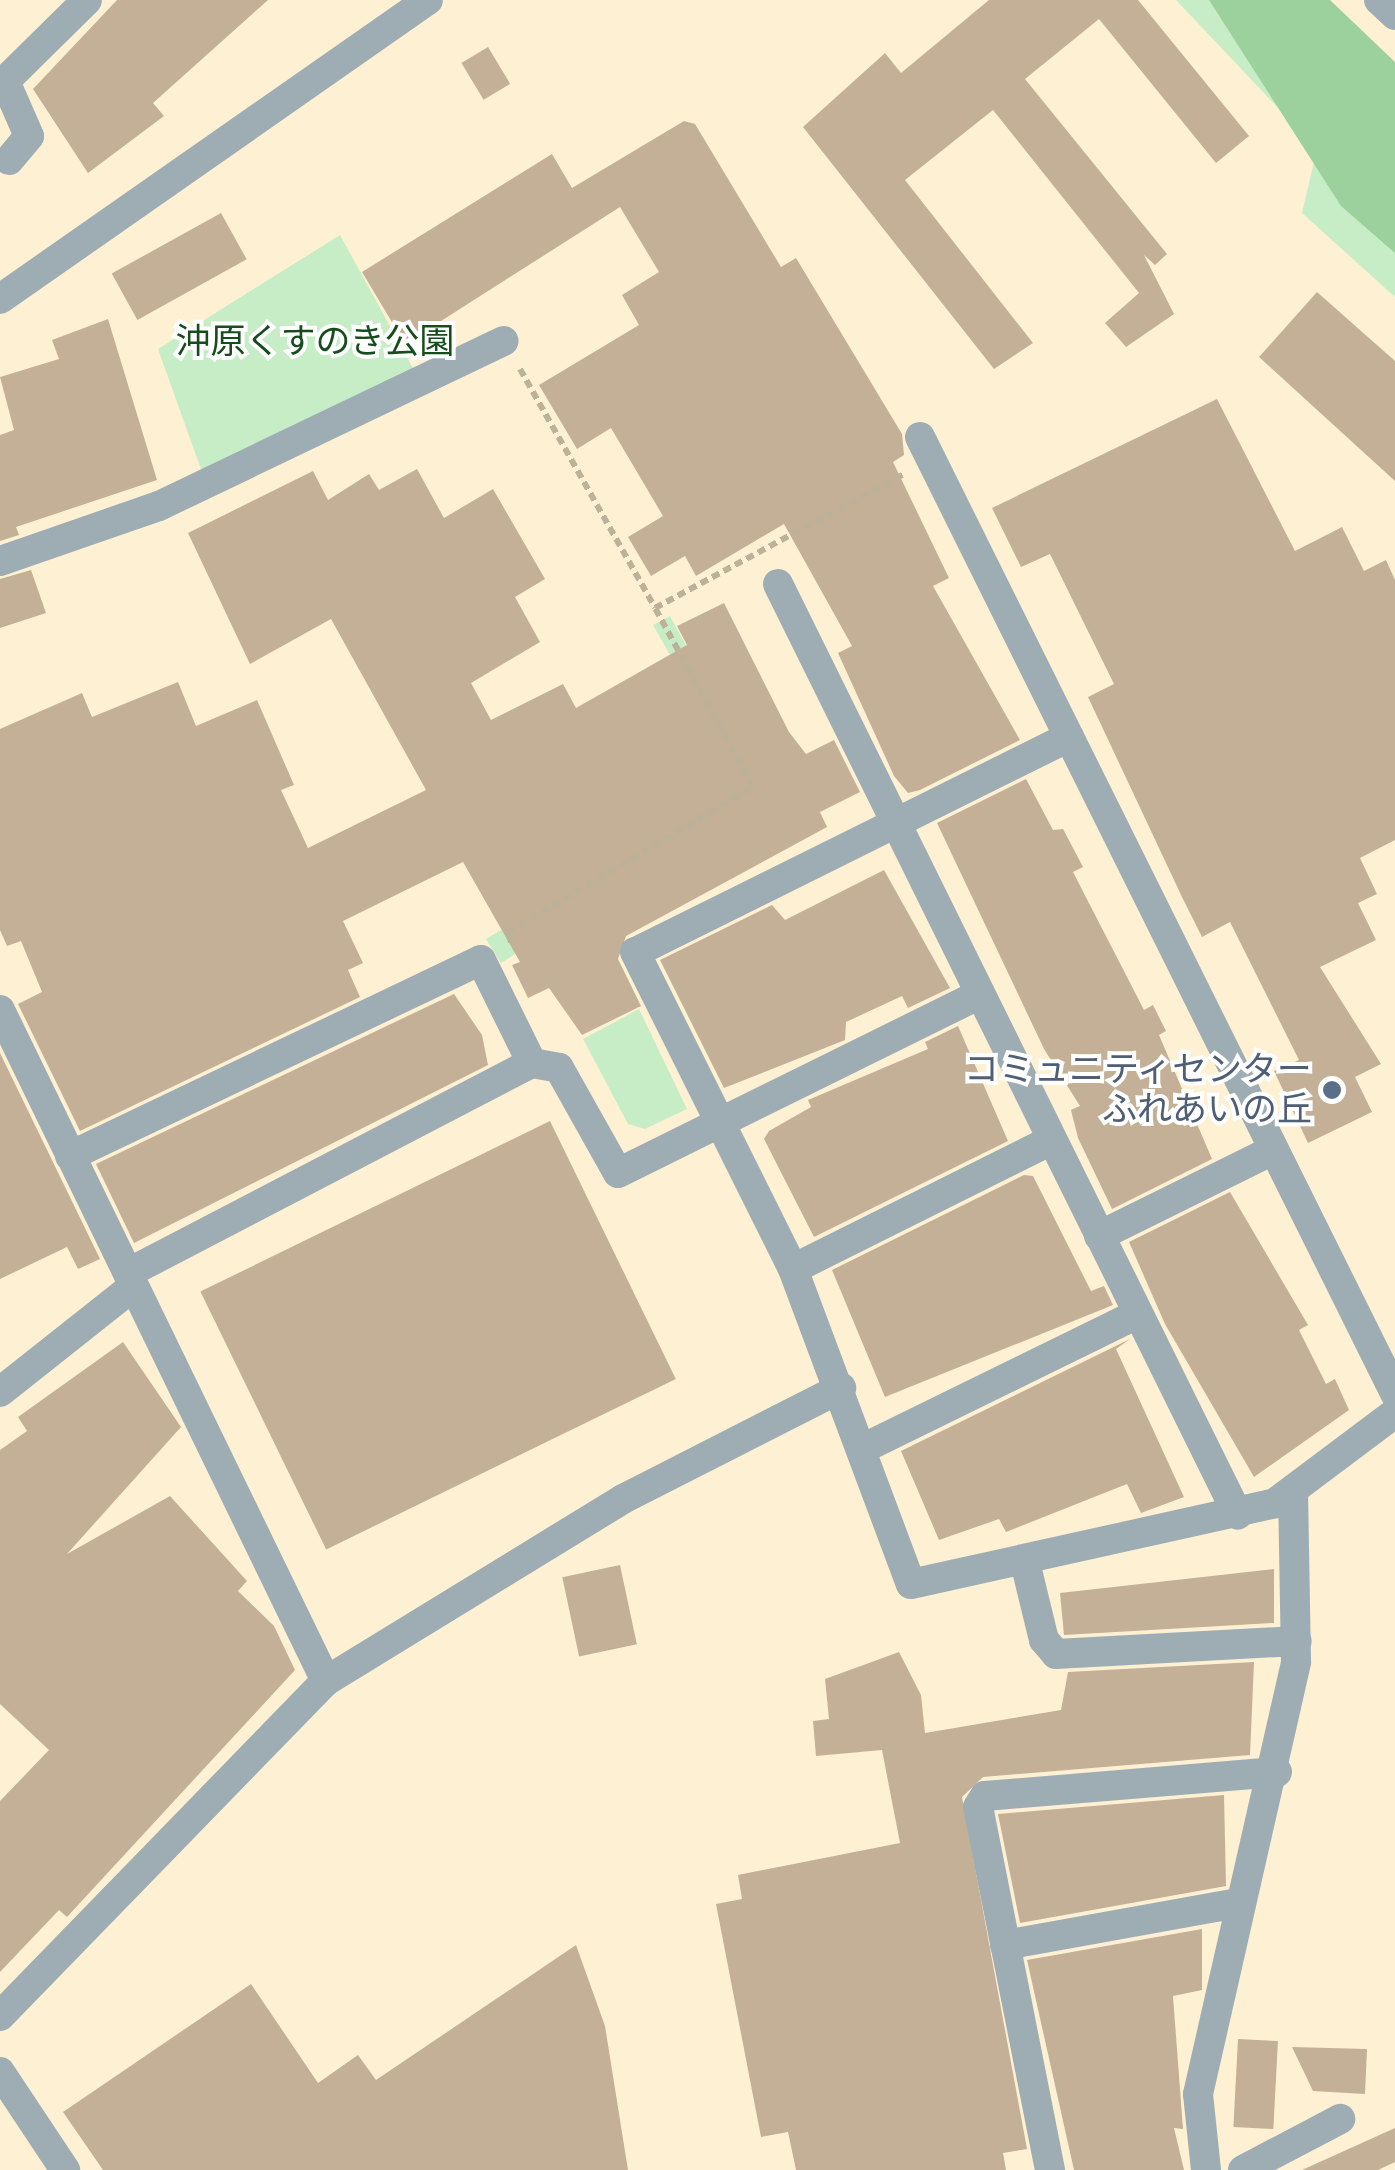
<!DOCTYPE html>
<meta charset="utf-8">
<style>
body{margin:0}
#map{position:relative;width:1395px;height:2170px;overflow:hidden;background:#fef1d3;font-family:Roboto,"Noto Sans JP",sans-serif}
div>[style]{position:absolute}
.green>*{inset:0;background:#c6edc6}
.forest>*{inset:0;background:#9cd19d}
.building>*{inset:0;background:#c3b097;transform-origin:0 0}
.path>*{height:6px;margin-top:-3px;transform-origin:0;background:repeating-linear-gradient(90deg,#bcb299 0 8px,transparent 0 13px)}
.minor>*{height:30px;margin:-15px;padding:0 15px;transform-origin:15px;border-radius:15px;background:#9eadb3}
.tertiary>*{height:30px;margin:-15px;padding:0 15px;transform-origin:15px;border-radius:15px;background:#9eadb3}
.dots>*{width:28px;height:28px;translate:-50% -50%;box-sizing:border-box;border:5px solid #fff;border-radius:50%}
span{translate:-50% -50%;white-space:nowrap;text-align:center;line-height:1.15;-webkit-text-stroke:8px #fff;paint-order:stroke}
.park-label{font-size:35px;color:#174d1c}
.service-label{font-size:35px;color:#4e5e75}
.right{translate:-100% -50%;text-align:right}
</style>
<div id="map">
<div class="green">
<i style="clip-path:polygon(1176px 0,1297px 0,1395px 149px,1395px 297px,1302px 213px,1317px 149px)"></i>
<i style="clip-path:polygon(340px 235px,414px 370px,203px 475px,158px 349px)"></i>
<i style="clip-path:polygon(670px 616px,765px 791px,501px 963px,486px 939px,744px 786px,653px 625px)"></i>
<i style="clip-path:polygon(639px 1009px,687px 1109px,645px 1129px,628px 1124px,583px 1039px)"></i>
</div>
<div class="forest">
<i style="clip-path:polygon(1209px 0,1330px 0,1395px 62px,1395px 253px,1341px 206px)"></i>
</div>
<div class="building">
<i style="clip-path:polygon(117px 0,268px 0,153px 103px,164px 116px,88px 173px,33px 89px)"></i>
<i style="clip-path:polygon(989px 0,1138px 0,1249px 136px,1216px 163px,1099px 19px,1025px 79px,1167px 254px,1155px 265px,1144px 255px,1174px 314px,1126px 347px,1105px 323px,1139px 293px,993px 110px,905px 180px,1033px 343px,994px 369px,803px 127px,885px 53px,901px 73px)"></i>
<i style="left:488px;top:47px;width:43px;height:31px;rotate:59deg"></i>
<i style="clip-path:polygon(684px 121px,695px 124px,781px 267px,796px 258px,902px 434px,904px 455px,893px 462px,949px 578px,933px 586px,1020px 740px,920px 790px,908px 793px,894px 776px,838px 653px,852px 646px,784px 524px,696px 576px,685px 556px,651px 576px,628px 537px,663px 516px,611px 428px,577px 449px,539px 385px,639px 325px,622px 295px,659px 272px,620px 207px,405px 344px,362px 272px,552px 154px,572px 188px)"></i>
<i style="left:221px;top:213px;width:53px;height:125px;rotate:61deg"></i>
<i style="clip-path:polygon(1317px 292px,1395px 361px,1395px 481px,1259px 357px)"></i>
<i style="clip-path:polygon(108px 319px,157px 480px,16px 527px,19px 535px,0 541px,0 435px,14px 430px,0 377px,59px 359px,52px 340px)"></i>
<i style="clip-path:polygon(1217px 399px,1295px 551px,1342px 527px,1364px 571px,1386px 560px,1395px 580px,1395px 840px,1360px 858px,1377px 894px,1358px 903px,1376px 940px,1320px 967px,1381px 1064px,1355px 1077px,1372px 1112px,1308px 1143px,1274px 1071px,1299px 1060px,1230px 922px,1202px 937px,1182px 897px,1088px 697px,1114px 684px,1050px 554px,1021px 567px,992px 508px)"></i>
<i style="clip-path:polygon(417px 469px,444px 518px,493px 489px,545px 579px,515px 597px,540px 642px,471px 683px,491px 720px,563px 684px,576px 708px,687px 645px,677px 626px,724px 603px,789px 732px,806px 754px,834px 740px,860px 792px,820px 812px,827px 827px,626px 936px,618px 959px,641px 1006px,582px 1035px,549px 988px,528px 998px,512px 965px,520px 962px,463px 862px,343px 921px,363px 963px,348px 970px,360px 997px,80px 1131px,18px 1004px,42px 992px,21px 941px,7px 946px,0 930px,0 729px,82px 693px,92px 717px,178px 682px,196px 726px,257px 700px,294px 785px,281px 790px,308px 848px,426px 790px,331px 619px,250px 664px,188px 533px,313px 471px,328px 500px,369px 474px,379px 490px)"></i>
<i style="clip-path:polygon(31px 570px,46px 613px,0 628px,0 579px)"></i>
<i style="clip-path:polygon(1026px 779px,1053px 830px,1063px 829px,1083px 867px,1073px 872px,1144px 1010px,1153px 1005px,1166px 1031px,1159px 1035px,1212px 1159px,1112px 1209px,1078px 1138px,1071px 1110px,1080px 1106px,1044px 1049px,937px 823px)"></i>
<i style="clip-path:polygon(884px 870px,950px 988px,908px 1008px,902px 996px,846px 1022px,845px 1040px,724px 1088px,660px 960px,772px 905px,785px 920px)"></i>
<i style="clip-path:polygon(454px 994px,482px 1035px,488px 1065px,134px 1243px,96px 1164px)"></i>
<i style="clip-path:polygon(958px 1026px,1008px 1141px,814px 1237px,764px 1139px,769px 1131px,811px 1107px,808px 1100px,928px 1049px,925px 1042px)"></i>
<i style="clip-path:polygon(0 1053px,100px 1259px,78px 1269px,67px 1247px,0 1279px)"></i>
<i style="left:550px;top:1121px;width:287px;height:389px;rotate:64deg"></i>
<i style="clip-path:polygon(1024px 1175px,1033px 1176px,1091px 1291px,1104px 1286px,1113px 1305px,885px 1397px,832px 1270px)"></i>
<i style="clip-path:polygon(1230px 1192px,1308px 1325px,1299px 1330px,1326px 1384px,1335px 1379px,1349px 1410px,1254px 1477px,1165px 1324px,1129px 1242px)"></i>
<i style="clip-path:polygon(1130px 1339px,1116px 1349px,1184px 1497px,1141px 1513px,1127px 1484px,1006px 1532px,999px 1519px,939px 1540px,901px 1451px)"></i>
<i style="clip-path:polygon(123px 1342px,181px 1427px,67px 1554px,170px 1496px,247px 1581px,238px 1591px,274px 1626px,295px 1670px,67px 1917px,59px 1910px,0 1972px,0 1801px,49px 1750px,0 1704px,0 1450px,27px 1431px,18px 1417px)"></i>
<i style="left:620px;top:1565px;width:81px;height:59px;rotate:78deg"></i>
<i style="clip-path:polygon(1274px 1569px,1274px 1623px,1064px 1635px,1060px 1593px)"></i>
<i style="clip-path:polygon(899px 1652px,921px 1695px,925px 1733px,1061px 1710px,1068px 1672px,1254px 1662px,1250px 1755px,983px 1777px,962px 1797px,1027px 2149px,1003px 2153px,1006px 2170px,796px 2170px,788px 2132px,761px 2137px,716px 1904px,742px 1899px,738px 1875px,900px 1843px,882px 1750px,816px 1756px,813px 1721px,829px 1719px,825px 1679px)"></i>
<i style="clip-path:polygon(1224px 1795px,1226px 1886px,1020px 1923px,998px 1814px)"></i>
<i style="clip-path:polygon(1202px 1929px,1202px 1990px,1173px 1996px,1183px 2129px,1174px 2128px,1184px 2170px,1074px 2170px,1027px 1960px)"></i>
<i style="clip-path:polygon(576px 1945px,605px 2026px,628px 2170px,103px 2170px,63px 2112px,251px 1984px,318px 2083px,358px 2055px,376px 2080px)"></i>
<i style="left:1238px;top:2039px;width:40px;height:88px;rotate:3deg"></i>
<i style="clip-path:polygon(1292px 2047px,1367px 2049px,1365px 2094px,1313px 2091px)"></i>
<i style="clip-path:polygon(1395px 2128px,1395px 2162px,1378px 2170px,1302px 2170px)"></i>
</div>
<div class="path">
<i style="left:520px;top:369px;width:274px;rotate:60.5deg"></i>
<i style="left:511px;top:942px;width:10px;rotate:-107deg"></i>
<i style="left:508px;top:932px;width:285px;rotate:-30.6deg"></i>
<i style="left:753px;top:787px;width:204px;rotate:-118.7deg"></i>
<i style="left:655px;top:608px;width:283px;rotate:-28.3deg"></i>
</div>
<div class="minor">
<i style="left:1379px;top:0;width:22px;rotate:43deg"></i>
<i style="left:9px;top:160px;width:31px;rotate:-50deg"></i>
<i style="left:29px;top:136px;width:60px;rotate:-113.6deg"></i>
<i style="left:5px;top:81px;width:115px;rotate:-44.6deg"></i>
<i style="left:920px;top:437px;width:1068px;rotate:63.58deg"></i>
<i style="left:0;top:561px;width:168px;rotate:-19.1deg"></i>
<i style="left:159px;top:506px;width:382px;rotate:-25.6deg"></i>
<i style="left:778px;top:584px;width:1038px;rotate:63.71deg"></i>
<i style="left:1069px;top:737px;width:484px;rotate:153.6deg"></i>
<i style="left:635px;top:952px;width:354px;rotate:63.5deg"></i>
<i style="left:793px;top:1269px;width:336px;rotate:69.5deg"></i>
<i style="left:911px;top:1584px;width:373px;rotate:-12.5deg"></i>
<i style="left:1275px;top:1503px;width:150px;rotate:-36.9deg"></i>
<i style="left:0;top:1010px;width:746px;rotate:64.09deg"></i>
<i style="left:70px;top:1156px;width:455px;rotate:-25.5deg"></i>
<i style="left:481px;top:960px;width:115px;rotate:63.7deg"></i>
<i style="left:1099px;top:1236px;width:192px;rotate:-26.3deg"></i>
<i style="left:793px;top:1269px;width:289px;rotate:-26.5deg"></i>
<i style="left:128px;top:1273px;width:455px;rotate:-27.5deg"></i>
<i style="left:532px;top:1063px;width:27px;rotate:10deg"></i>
<i style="left:559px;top:1068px;width:120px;rotate:60.7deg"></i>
<i style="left:618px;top:1173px;width:404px;rotate:-26.3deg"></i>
<i style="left:0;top:1392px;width:167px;rotate:-38.4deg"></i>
<i style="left:864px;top:1448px;width:305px;rotate:-26.1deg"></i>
<i style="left:1025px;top:1562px;width:80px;rotate:76.3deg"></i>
<i style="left:1044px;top:1640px;width:18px;rotate:49deg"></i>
<i style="left:1056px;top:1654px;width:241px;rotate:-3.1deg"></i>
<i style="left:1005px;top:1945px;width:238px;rotate:-10.2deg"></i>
<i style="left:0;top:2016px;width:467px;rotate:-45.8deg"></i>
<i style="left:326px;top:1681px;width:348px;rotate:-31.5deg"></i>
<i style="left:623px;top:1499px;width:245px;rotate:-27deg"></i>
<i style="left:0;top:2072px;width:118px;rotate:56.4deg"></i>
<i style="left:1050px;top:2170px;width:370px;rotate:-101.2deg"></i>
<i style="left:978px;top:1807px;width:13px;rotate:-58deg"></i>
<i style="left:985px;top:1796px;width:293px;rotate:-4.7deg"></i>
<i style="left:1206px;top:2170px;width:76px;rotate:-96deg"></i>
<i style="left:1198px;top:2094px;width:443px;rotate:-77.2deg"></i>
<i style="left:1296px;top:1662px;width:169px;rotate:-91deg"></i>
<i style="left:1243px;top:2170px;width:110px;rotate:-27.7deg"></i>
</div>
<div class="tertiary">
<i style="left:0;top:299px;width:522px;rotate:-34.94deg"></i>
</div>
<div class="dots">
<i style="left:1332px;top:1090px;background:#5c6f8a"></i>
</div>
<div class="park-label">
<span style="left:315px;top:342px">沖原くすのき公園</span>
</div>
<div class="service-label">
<span class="right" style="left:1312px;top:1090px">コミュニティセンター<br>ふれあいの丘</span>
</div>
</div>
